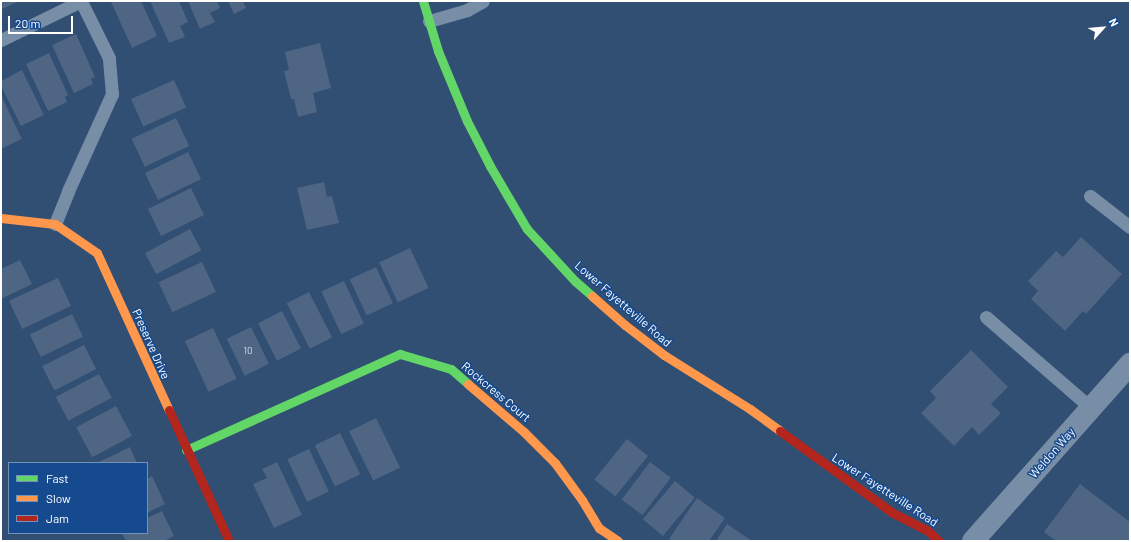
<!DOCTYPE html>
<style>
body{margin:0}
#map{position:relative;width:1131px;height:542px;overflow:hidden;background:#314e73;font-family:Barlow,sans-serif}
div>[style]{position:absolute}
.building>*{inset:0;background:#4e6583;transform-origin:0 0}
.lane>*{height:13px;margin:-6.5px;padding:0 6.5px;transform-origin:6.5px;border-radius:6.5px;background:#788ea6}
.street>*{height:22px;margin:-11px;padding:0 11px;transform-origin:11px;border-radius:11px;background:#788ea6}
.fast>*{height:9px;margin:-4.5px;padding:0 4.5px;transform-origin:4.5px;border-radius:4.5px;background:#63d668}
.slow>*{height:9px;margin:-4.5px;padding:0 4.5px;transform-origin:4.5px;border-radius:4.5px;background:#ff974d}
.jam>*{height:9px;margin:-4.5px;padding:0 4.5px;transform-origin:4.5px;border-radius:4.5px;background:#b3261e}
span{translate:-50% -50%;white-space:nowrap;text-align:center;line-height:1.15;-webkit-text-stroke:3px #164a8e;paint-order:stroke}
.number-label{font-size:10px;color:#d3d8e0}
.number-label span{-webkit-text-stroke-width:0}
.street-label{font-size:12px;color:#fff}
.frame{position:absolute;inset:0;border:2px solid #fff;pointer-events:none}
.legend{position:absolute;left:8px;top:462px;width:140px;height:72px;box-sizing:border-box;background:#164a8e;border:1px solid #7392bb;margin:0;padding:5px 7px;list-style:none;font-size:12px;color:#fff}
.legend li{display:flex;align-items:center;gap:8px;height:20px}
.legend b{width:20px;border:1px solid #7392bb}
.north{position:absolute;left:1083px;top:8px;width:40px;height:40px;-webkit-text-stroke:3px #164a8e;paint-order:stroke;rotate:63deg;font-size:11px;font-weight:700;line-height:16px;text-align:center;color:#fff}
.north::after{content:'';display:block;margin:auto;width:14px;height:18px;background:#fff;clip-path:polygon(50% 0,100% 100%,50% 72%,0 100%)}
.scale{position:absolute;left:8px;top:16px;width:65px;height:18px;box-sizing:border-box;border:2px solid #fff;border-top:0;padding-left:5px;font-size:12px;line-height:14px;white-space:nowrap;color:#fff;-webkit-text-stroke:3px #164a8e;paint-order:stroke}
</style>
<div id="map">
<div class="building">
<i style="clip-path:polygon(1px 1px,20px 1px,2px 9px)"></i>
<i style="clip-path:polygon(113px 1px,141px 1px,157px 36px,132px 48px,111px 2px)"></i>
<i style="clip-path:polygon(150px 1px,179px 1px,188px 22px,180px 26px,185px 37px,169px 43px)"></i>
<i style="clip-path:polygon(188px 1px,217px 1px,220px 8px,210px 13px,215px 22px,200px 29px)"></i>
<i style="clip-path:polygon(228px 1px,243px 1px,246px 8px,234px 14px)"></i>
<i style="clip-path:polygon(76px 34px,95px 77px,91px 79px,93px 84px,74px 93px,52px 45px)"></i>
<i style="clip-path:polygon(320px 43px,331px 88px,313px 93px,317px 112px,298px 117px,294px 99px,291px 99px,284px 71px,289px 70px,285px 52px)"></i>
<i style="clip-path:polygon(49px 53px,68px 95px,65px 97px,67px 102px,48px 111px,26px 64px)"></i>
<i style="clip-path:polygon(22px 70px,44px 115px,21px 126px,1px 86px,1px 81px)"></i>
<i style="left:174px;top:80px;width:30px;height:47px;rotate:66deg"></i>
<i style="clip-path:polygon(1px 95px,22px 139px,1px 149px)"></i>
<i style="left:176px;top:118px;width:31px;height:49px;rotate:65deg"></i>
<i style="left:188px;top:152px;width:30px;height:48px;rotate:64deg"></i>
<i style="clip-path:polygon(324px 182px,327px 197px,332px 196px,339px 223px,307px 230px,297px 188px)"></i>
<i style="left:191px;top:188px;width:30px;height:48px;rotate:64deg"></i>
<i style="left:190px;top:229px;width:24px;height:51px;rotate:62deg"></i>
<i style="clip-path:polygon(1081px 237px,1122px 274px,1086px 314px,1083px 311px,1065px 331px,1031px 299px,1038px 291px,1028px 281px,1056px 251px,1063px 257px)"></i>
<i style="left:410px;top:248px;width:44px;height:34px;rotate:65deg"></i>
<i style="clip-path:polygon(20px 260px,32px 284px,1px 299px,1px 269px)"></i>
<i style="left:202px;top:262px;width:33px;height:48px;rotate:65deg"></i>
<i style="left:376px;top:267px;width:40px;height:29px;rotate:65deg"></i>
<i style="left:58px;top:278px;width:31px;height:54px;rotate:65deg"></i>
<i style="left:344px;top:281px;width:47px;height:25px;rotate:65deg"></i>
<i style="left:309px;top:292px;width:51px;height:25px;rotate:63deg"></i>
<i style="left:282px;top:311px;width:42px;height:27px;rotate:63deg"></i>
<i style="left:72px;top:314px;width:25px;height:47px;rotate:64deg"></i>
<i style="left:251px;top:327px;width:41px;height:27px;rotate:64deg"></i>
<i style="left:213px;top:328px;width:56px;height:31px;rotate:65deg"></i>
<i style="left:84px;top:345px;width:27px;height:47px;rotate:63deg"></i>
<i style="clip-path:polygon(971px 350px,1008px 387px,991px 404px,1001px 413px,979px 435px,972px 427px,954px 446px,921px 413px,936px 398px,930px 391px)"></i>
<i style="left:99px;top:374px;width:27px;height:49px;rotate:62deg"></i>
<i style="left:116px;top:406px;width:34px;height:45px;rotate:62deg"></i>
<i style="left:376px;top:418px;width:55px;height:30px;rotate:64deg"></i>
<i style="left:340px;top:433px;width:46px;height:28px;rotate:64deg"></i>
<i style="left:627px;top:439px;width:27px;height:52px;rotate:39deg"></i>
<i style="clip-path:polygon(130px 447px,137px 463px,97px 463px)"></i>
<i style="left:309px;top:449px;width:47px;height:24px;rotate:65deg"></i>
<i style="clip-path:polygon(277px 462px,302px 515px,274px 528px,253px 484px,267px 478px,262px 469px)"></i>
<i style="left:650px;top:462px;width:26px;height:47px;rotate:37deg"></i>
<i style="clip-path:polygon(152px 476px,165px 504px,147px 513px,147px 479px)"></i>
<i style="left:675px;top:481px;width:26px;height:50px;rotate:40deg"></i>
<i style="clip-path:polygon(1080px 484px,1130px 522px,1130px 541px,1056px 541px,1044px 532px)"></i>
<i style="clip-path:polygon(697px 498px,725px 518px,709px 541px,671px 541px,669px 539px)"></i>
<i style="clip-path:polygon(162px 511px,174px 536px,164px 541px,126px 541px,122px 533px,147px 533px,147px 518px)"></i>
<i style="clip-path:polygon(727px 524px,752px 541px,716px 541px)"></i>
</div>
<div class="lane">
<i style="left:429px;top:21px;width:40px;rotate:-16deg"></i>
<i style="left:467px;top:10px;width:18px;rotate:-29deg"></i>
<i style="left:1px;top:40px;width:89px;rotate:-26deg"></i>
<i style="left:1090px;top:196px;width:51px;rotate:37.8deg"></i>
<i style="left:55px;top:224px;width:35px;rotate:-68deg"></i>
<i style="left:68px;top:191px;width:107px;rotate:-65.6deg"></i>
<i style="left:112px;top:94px;width:36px;rotate:-95deg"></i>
<i style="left:109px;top:58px;width:64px;rotate:-116.2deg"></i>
<i style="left:986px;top:317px;width:139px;rotate:40.9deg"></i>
</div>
<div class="street">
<i style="left:973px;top:541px;width:237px;rotate:-48.4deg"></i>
</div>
<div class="fast">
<i style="left:423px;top:1px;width:52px;rotate:73.3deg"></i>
<i style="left:438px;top:51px;width:76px;rotate:67.5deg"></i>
<i style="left:467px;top:121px;width:51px;rotate:62.9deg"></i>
<i style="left:490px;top:166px;width:73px;rotate:59.6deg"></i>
<i style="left:527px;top:229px;width:71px;rotate:47.3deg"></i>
<i style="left:575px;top:281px;width:23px;rotate:41deg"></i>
<i style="left:186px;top:450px;width:235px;rotate:-24.2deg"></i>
<i style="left:400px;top:354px;width:53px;rotate:16.4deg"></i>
<i style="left:451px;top:369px;width:23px;rotate:41deg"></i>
</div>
<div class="slow">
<i style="left:1px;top:218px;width:54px;rotate:6.3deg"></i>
<i style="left:55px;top:224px;width:51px;rotate:34.6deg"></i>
<i style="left:97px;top:253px;width:173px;rotate:65.4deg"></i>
<i style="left:592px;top:296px;width:44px;rotate:41.3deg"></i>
<i style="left:625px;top:325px;width:49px;rotate:37.6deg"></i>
<i style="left:664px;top:355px;width:102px;rotate:32.1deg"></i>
<i style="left:750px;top:409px;width:37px;rotate:36deg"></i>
<i style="left:468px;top:384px;width:74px;rotate:40.6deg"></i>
<i style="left:524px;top:432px;width:44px;rotate:45deg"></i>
<i style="left:555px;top:463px;width:46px;rotate:53.9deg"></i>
<i style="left:582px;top:500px;width:33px;rotate:59deg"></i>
<i style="left:599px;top:528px;width:23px;rotate:34deg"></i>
</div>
<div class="jam">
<i style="left:169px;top:410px;width:144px;rotate:65.4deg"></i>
<i style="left:780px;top:431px;width:140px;rotate:36deg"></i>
<i style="left:893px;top:513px;width:38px;rotate:27deg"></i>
<i style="left:927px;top:530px;width:16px;rotate:43deg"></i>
</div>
<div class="number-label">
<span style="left:248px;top:351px">10</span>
</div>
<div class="street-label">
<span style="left:623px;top:304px;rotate:41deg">Lower Fayetteville Road</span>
<span style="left:151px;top:344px;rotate:66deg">Preserve Drive</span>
<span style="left:496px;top:392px;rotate:40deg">Rockcress Court</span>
<span style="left:1052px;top:453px;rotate:-49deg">Weldon Way</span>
<span style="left:885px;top:490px;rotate:33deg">Lower Fayetteville Road</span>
</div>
<div class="frame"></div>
<ul class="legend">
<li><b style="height:5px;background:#63d668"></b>Fast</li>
<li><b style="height:5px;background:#ff974d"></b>Slow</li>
<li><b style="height:5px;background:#b3261e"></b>Jam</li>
</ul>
<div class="north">N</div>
<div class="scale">20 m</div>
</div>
